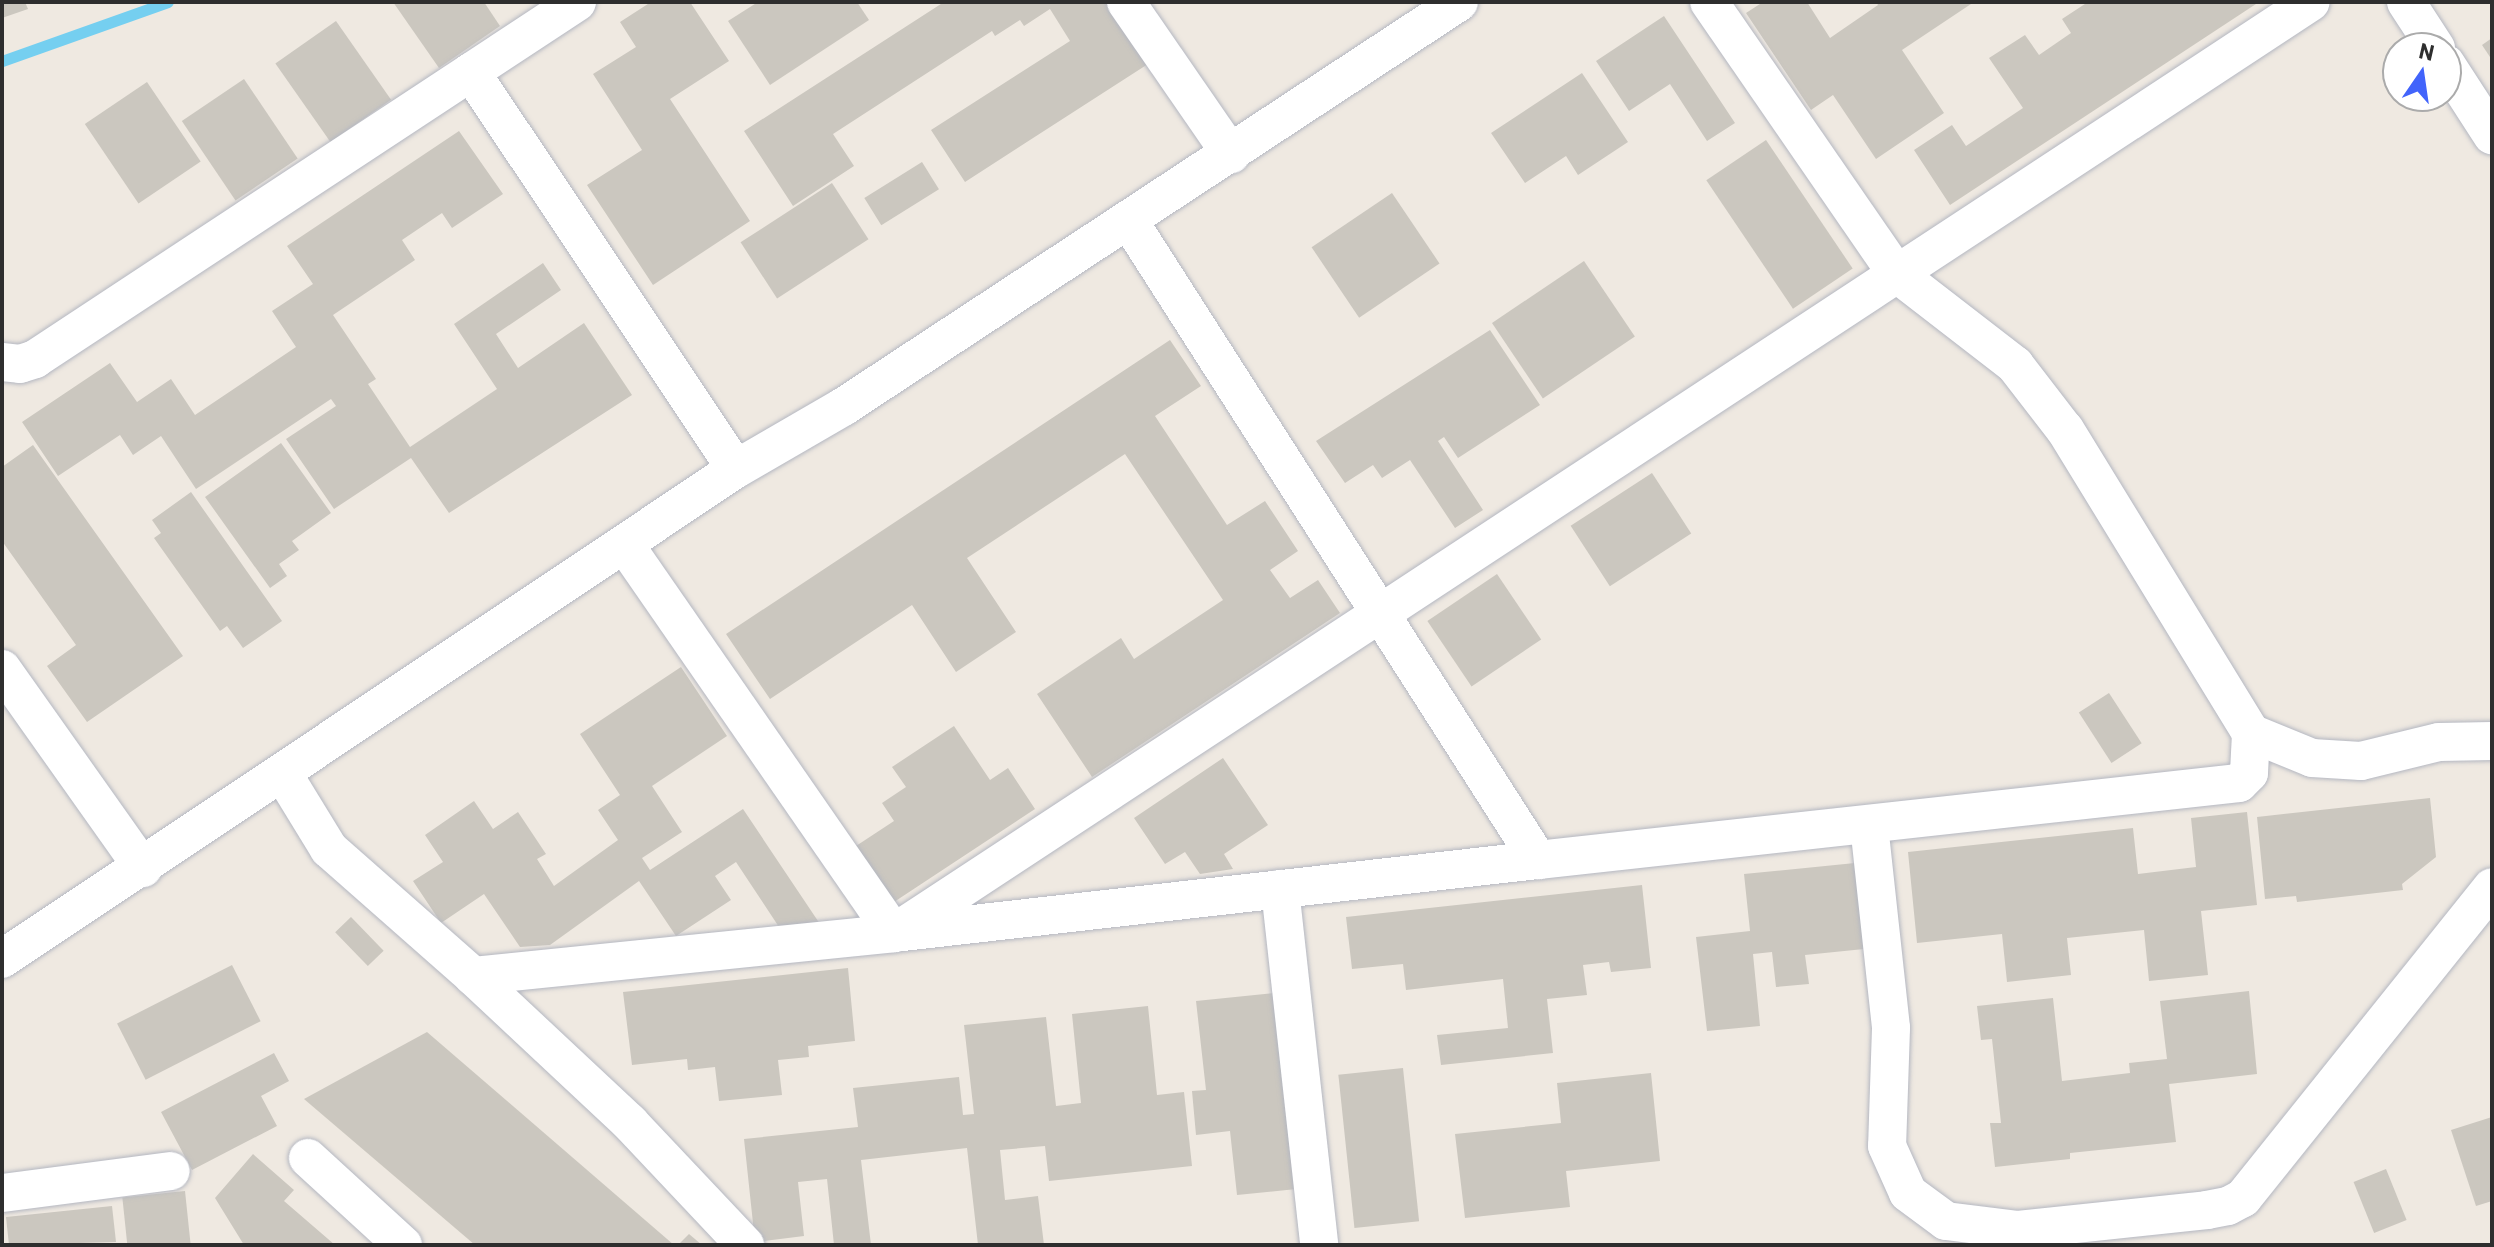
<!DOCTYPE html>
<style>
body{margin:0}
#map{position:relative;width:2494px;height:1247px;overflow:hidden;background:#efe9e1;font-family:Barlow,sans-serif}
div>[style]{position:absolute}
.stream>*{height:11px;margin:-5.5px;padding:0 5.5px;transform-origin:5.5px;border-radius:5.5px;background:#75cff0}
.building>*{inset:0;background:#cbc7bf;transform-origin:0 0}
.roads{filter:drop-shadow(0 0 2px #b4b7c1) drop-shadow(0 0 2px #b4b7c1)}
.minor>*{height:38px;margin:-19px;padding:0 19px;transform-origin:19px;border-radius:19px;background:#fff}
span{translate:-50% -50%;white-space:nowrap;text-align:center;line-height:1.15;-webkit-text-stroke:8px #fff;paint-order:stroke}
.frame{position:absolute;inset:0;border:4px solid #2e2e2e;pointer-events:none}
.north{position:absolute;left:2382px;top:32px;width:80px;height:80px;box-sizing:border-box;background:#fff;border:2px solid #ababab;border-radius:50%;rotate:13deg;font-size:22px;font-weight:700;line-height:32px;text-align:center;color:#2e2e2e}
.north::after{content:'';display:block;margin:auto;width:28px;height:36px;background:#4264fb;clip-path:polygon(50% 0,100% 100%,50% 72%,0 100%)}
</style>
<div id="map">
<div class="stream">
<i style="left:2px;top:61px;width:176px;rotate:-19.6deg"></i>
</div>
<div class="building">
<i style="clip-path:polygon(2px 2px,25px 2px,28px 9px,2px 18px)"></i>
<i style="clip-path:polygon(393px 2px,484px 2px,500px 26px,439px 68px)"></i>
<i style="clip-path:polygon(651px 2px,690px 2px,729px 61px,670px 99px,750px 221px,653px 285px,587px 185px,642px 150px,593px 74px,636px 47px,620px 22px)"></i>
<i style="clip-path:polygon(758px 2px,857px 2px,869px 20px,770px 85px,728px 21px)"></i>
<i style="clip-path:polygon(944px 2px,1108px 2px,1148px 64px,965px 182px,931px 130px,1070px 41px,1050px 9px,1024px 26px,1020px 20px,995px 36px,992px 31px,833px 134px,854px 166px,793px 206px,744px 131px)"></i>
<i style="clip-path:polygon(1763px 2px,1807px 2px,1830px 38px,1878px 5px,1876px 2px,1974px 2px,1902px 50px,1944px 113px,1876px 159px,1833px 95px,1811px 110px,1746px 13px)"></i>
<i style="clip-path:polygon(2088px 2px,2259px 2px,1950px 205px,1914px 150px,1952px 125px,1966px 146px,2023px 108px,1989px 58px,2025px 35px,2039px 55px,2071px 33px,2062px 19px)"></i>
<i style="clip-path:polygon(1664px 16px,1735px 123px,1707px 141px,1670px 84px,1629px 111px,1596px 61px)"></i>
<i style="left:336px;top:21px;width:96px;height:74px;rotate:55deg"></i>
<i style="clip-path:polygon(2492px 38px,2492px 60px,2482px 45px)"></i>
<i style="clip-path:polygon(1582px 73px,1628px 142px,1578px 175px,1566px 156px,1525px 183px,1491px 133px)"></i>
<i style="left:244px;top:79px;width:96px;height:75px;rotate:56deg"></i>
<i style="left:147px;top:82px;width:96px;height:75px;rotate:56deg"></i>
<i style="clip-path:polygon(459px 131px,503px 194px,452px 228px,442px 213px,402px 240px,415px 260px,333px 315px,376px 379px,368px 384px,410px 447px,497px 389px,454px 324px,543px 263px,561px 290px,496px 334px,518px 368px,584px 323px,632px 395px,449px 513px,411px 458px,334px 509px,286px 439px,336px 406px,331px 399px,196px 489px,161px 436px,133px 455px,120px 435px,58px 476px,22px 422px,110px 363px,137px 402px,171px 379px,195px 415px,296px 347px,272px 311px,313px 284px,287px 246px)"></i>
<i style="left:1766px;top:140px;width:155px;height:72px;rotate:56deg"></i>
<i style="left:922px;top:162px;width:32px;height:68px;rotate:58deg"></i>
<i style="left:832px;top:183px;width:67px;height:109px;rotate:57deg"></i>
<i style="left:1392px;top:193px;width:85px;height:97px;rotate:56deg"></i>
<i style="left:1584px;top:261px;width:91px;height:111px;rotate:56deg"></i>
<i style="clip-path:polygon(1490px 330px,1540px 405px,1458px 458px,1444px 437px,1438px 441px,1483px 510px,1455px 528px,1410px 460px,1382px 478px,1373px 465px,1345px 483px,1316px 441px)"></i>
<i style="clip-path:polygon(1170px 340px,1201px 386px,1155px 416px,1227px 525px,1265px 501px,1298px 551px,1270px 570px,1290px 598px,1318px 580px,1340px 613px,1092px 777px,1037px 694px,1121px 638px,1134px 659px,1223px 600px,1125px 454px,967px 558px,1016px 632px,956px 672px,912px 605px,770px 699px,726px 634px)"></i>
<i style="clip-path:polygon(281px 443px,331px 513px,292px 541px,299px 550px,279px 564px,287px 576px,270px 588px,205px 497px)"></i>
<i style="clip-path:polygon(33px 445px,183px 656px,87px 722px,47px 666px,76px 645px,2px 541px,2px 467px)"></i>
<i style="left:1652px;top:473px;width:72px;height:97px;rotate:57deg"></i>
<i style="clip-path:polygon(191px 492px,282px 621px,243px 648px,227px 626px,220px 631px,154px 538px,161px 533px,152px 520px)"></i>
<i style="left:1497px;top:574px;width:79px;height:84px;rotate:56deg"></i>
<i style="clip-path:polygon(681px 667px,727px 736px,652px 786px,682px 832px,642px 858px,650px 870px,743px 809px,822px 927px,779px 927px,736px 862px,715px 876px,731px 900px,676px 936px,639px 881px,550px 945px,520px 947px,484px 894px,441px 923px,413px 881px,443px 862px,425px 835px,474px 801px,493px 829px,518px 812px,546px 854px,537px 859px,554px 886px,618px 840px,598px 810px,620px 795px,580px 734px)"></i>
<i style="left:2109px;top:693px;width:60px;height:36px;rotate:57deg"></i>
<i style="clip-path:polygon(954px 726px,990px 780px,1008px 768px,1035px 809px,894px 902px,856px 846px,894px 821px,882px 803px,906px 787px,892px 767px)"></i>
<i style="clip-path:polygon(1223px 758px,1268px 825px,1224px 854px,1233px 869px,1200px 874px,1185px 852px,1165px 864px,1134px 818px)"></i>
<i style="clip-path:polygon(2430px 798px,2436px 857px,2402px 884px,2403px 890px,2297px 902px,2296px 896px,2265px 899px,2257px 817px)"></i>
<i style="clip-path:polygon(2247px 812px,2257px 905px,2201px 911px,2208px 975px,2149px 981px,2144px 930px,2067px 938px,2071px 975px,2007px 982px,2002px 934px,1917px 943px,1908px 852px,2133px 828px,2138px 874px,2196px 867px,2191px 818px)"></i>
<i style="clip-path:polygon(1855px 863px,1864px 949px,1805px 955px,1809px 984px,1776px 987px,1772px 952px,1753px 954px,1760px 1026px,1707px 1031px,1696px 937px,1750px 931px,1744px 874px)"></i>
<i style="clip-path:polygon(1642px 885px,1651px 968px,1611px 972px,1609px 962px,1583px 965px,1587px 995px,1547px 999px,1553px 1053px,1441px 1065px,1437px 1035px,1508px 1028px,1503px 979px,1406px 990px,1403px 964px,1352px 969px,1346px 917px)"></i>
<i style="left:351px;top:917px;width:47px;height:22px;rotate:46deg"></i>
<i style="left:232px;top:965px;width:63px;height:129px;rotate:63deg"></i>
<i style="clip-path:polygon(848px 968px,855px 1041px,808px 1046px,809px 1057px,778px 1060px,782px 1095px,719px 1101px,715px 1067px,688px 1070px,687px 1059px,632px 1065px,623px 992px)"></i>
<i style="clip-path:polygon(2249px 991px,2257px 1074px,2169px 1084px,2176px 1142px,2070px 1153px,2070px 1159px,1995px 1167px,1990px 1123px,2001px 1123px,1992px 1039px,1981px 1040px,1977px 1006px,2053px 998px,2062px 1081px,2130px 1073px,2129px 1063px,2167px 1059px,2160px 1001px)"></i>
<i style="clip-path:polygon(1274px 993px,1306px 1188px,1237px 1195px,1230px 1131px,1196px 1135px,1192px 1091px,1206px 1090px,1196px 1001px)"></i>
<i style="clip-path:polygon(1148px 1006px,1157px 1095px,1184px 1092px,1192px 1166px,1049px 1181px,1045px 1146px,1000px 1150px,1005px 1200px,1038px 1196px,1044px 1245px,978px 1245px,967px 1148px,861px 1160px,871px 1245px,834px 1245px,827px 1179px,798px 1182px,804px 1236px,755px 1242px,744px 1139px,858px 1127px,853px 1088px,959px 1077px,963px 1115px,974px 1114px,964px 1025px,1046px 1017px,1056px 1106px,1081px 1103px,1072px 1014px)"></i>
<i style="clip-path:polygon(427px 1032px,674px 1245px,475px 1245px,304px 1099px)"></i>
<i style="clip-path:polygon(274px 1053px,289px 1081px,261px 1096px,277px 1126px,192px 1170px,161px 1112px)"></i>
<i style="left:1403px;top:1068px;width:154px;height:65px;rotate:84deg"></i>
<i style="clip-path:polygon(1651px 1073px,1660px 1161px,1566px 1171px,1570px 1207px,1465px 1218px,1455px 1134px,1561px 1123px,1557px 1083px)"></i>
<i style="clip-path:polygon(2492px 1117px,2492px 1201px,2476px 1206px,2451px 1130px)"></i>
<i style="clip-path:polygon(253px 1154px,294px 1190px,284px 1201px,335px 1245px,244px 1245px,215px 1198px)"></i>
<i style="left:2386px;top:1169px;width:55px;height:35px;rotate:68deg"></i>
<i style="left:185px;top:1191px;width:54px;height:63px;rotate:84deg"></i>
<i style="clip-path:polygon(112px 1206px,116px 1242px,9px 1245px,6px 1217px)"></i>
<i style="clip-path:polygon(689px 1234px,702px 1245px,678px 1245px)"></i>
</div>
<div class="roads">
<div class="minor">
<i style="left:1126px;top:2px;width:185px;rotate:55.4deg"></i>
<i style="left:2406px;top:2px;width:55px;rotate:56.9deg"></i>
<i style="left:2446px;top:64px;width:85px;rotate:57.1deg"></i>
<i style="left:471px;top:72px;width:477px;rotate:56.3deg"></i>
<i style="left:1129px;top:221px;width:759px;rotate:57.38deg"></i>
<i style="left:1538px;top:860px;width:705px;rotate:-6.27deg"></i>
<i style="left:2239px;top:783px;width:14px;rotate:-45deg"></i>
<i style="left:2249px;top:773px;width:40px;rotate:-87.1deg"></i>
<i style="left:2251px;top:733px;width:356px;rotate:-121.5deg"></i>
<i style="left:2065px;top:430px;width:82px;rotate:-127.6deg"></i>
<i style="left:2015px;top:365px;width:150px;rotate:-142.3deg"></i>
<i style="left:1896px;top:273px;width:329px;rotate:-124.6deg"></i>
<i style="left:2px;top:362px;width:18px;rotate:6deg"></i>
<i style="left:20px;top:364px;width:16px;rotate:-18deg"></i>
<i style="left:35px;top:359px;width:649px;rotate:-33.37deg"></i>
<i style="left:625px;top:545px;width:472px;rotate:55.3deg"></i>
<i style="left:894px;top:933px;width:1695px;rotate:-33.31deg"></i>
<i style="left:2px;top:669px;width:244px;rotate:54.7deg"></i>
<i style="left:2251px;top:733px;width:66px;rotate:22.3deg"></i>
<i style="left:2312px;top:758px;width:49px;rotate:3.5deg"></i>
<i style="left:2361px;top:761px;width:80px;rotate:-13.7deg"></i>
<i style="left:2439px;top:742px;width:53px;rotate:-1.1deg"></i>
<i style="left:283px;top:774px;width:88px;rotate:58.5deg"></i>
<i style="left:329px;top:849px;width:192px;rotate:41.4deg"></i>
<i style="left:473px;top:976px;width:215px;rotate:43.1deg"></i>
<i style="left:630px;top:1123px;width:168px;rotate:46.7deg"></i>
<i style="left:1869px;top:825px;width:204px;rotate:83.8deg"></i>
<i style="left:1891px;top:1028px;width:118px;rotate:91.9deg"></i>
<i style="left:1887px;top:1146px;width:51px;rotate:65.9deg"></i>
<i style="left:1908px;top:1193px;width:47px;rotate:36.4deg"></i>
<i style="left:1946px;top:1221px;width:73px;rotate:7.1deg"></i>
<i style="left:2018px;top:1230px;width:190px;rotate:-6deg"></i>
<i style="left:2207px;top:1210px;width:21px;rotate:-11deg"></i>
<i style="left:2228px;top:1206px;width:17px;rotate:-28deg"></i>
<i style="left:2243px;top:1198px;width:398px;rotate:-51.3deg"></i>
<i style="left:1280px;top:889px;width:358px;rotate:83.7deg"></i>
<i style="left:2px;top:959px;width:883px;rotate:-33.73deg"></i>
<i style="left:736px;top:469px;width:124px;rotate:-30.1deg"></i>
<i style="left:843px;top:407px;width:737px;rotate:-33.32deg"></i>
<i style="left:473px;top:976px;width:423px;rotate:-5.8deg"></i>
<i style="left:894px;top:933px;width:648px;rotate:-6.47deg"></i>
<i style="left:308px;top:1158px;width:129px;rotate:42.5deg"></i>
<i style="left:2px;top:1193px;width:170px;rotate:-7.4deg"></i>
</div>
</div>
<div class="frame"></div>
<div class="north">N</div>
</div>
